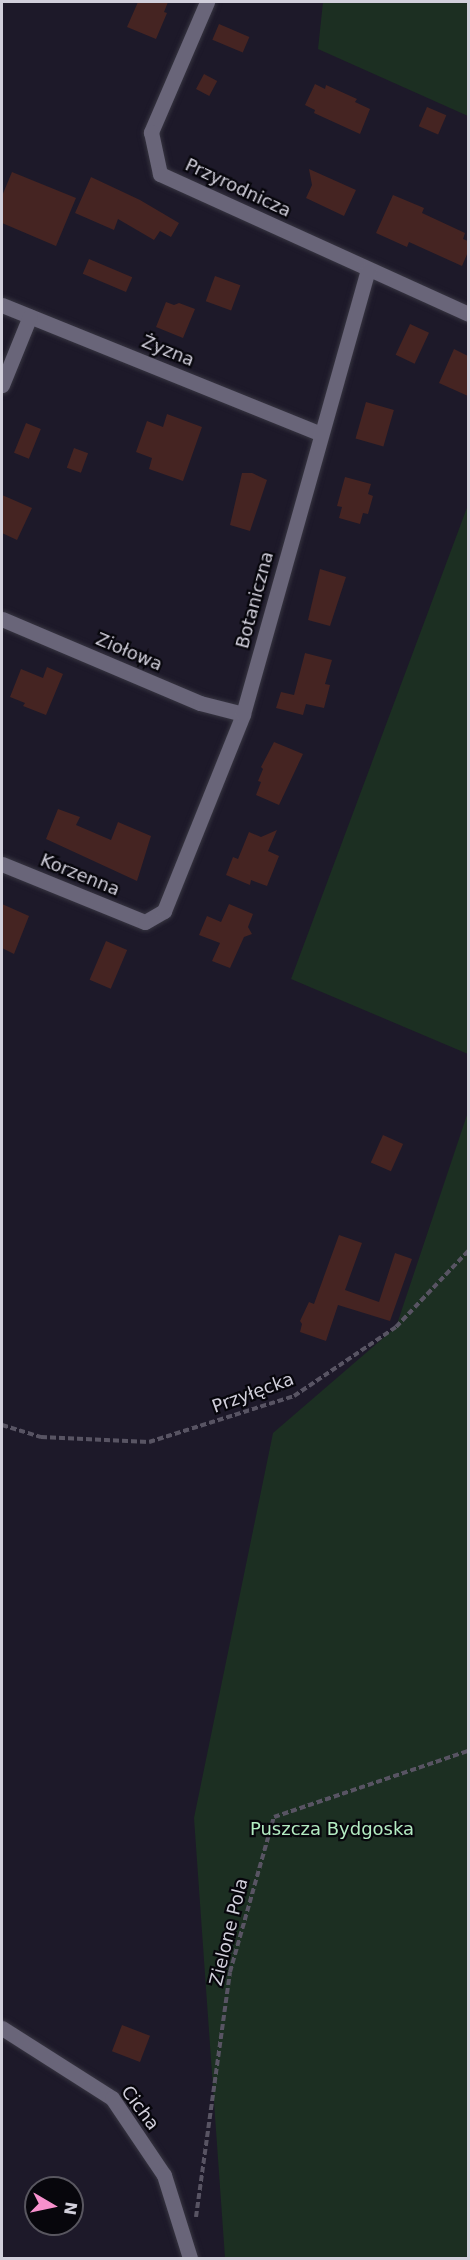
<!DOCTYPE html>
<meta charset="utf-8">
<style>
body{margin:0}
#map{position:relative;width:470px;height:2260px;overflow:hidden;background:#1d1929;font-family:"DejaVu Sans",sans-serif}
div>[style]{position:absolute}
.green>*{inset:0;background:#1c2f22}
.building>*{inset:0;background:#452422;transform-origin:0 0}
.path>*{height:4px;margin-top:-2px;transform-origin:0;background:repeating-linear-gradient(90deg,#585463 0 6px,transparent 0 9px)}
.roads{filter:drop-shadow(0 0 2px #373541) drop-shadow(0 0 2px #373541)}
.street>*{height:15px;margin:-7.5px;padding:0 7.5px;transform-origin:7.5px;border-radius:7.5px;background:#696579}
span{translate:-50% -50%;white-space:nowrap;text-align:center;line-height:1.15;-webkit-text-stroke:4.5px #07060c;paint-order:stroke}
.street-label{font-size:18px;color:#d1cfdb}
.park-label{font-size:18px;color:#b2eac1}
.frame{position:absolute;inset:0;border:3px solid #d1cfdb;pointer-events:none}
.north{position:absolute;left:24px;top:2176px;width:60px;height:60px;box-sizing:border-box;background:#07060c;border:2px solid #58565f;border-radius:50%;rotate:99deg;font-size:16px;font-weight:700;line-height:24px;text-align:center;color:#d1cfdb}
.north::after{content:'';display:block;margin:auto;width:21px;height:27px;background:#f790cd;clip-path:polygon(50% 0,100% 100%,50% 72%,0 100%)}
</style>
<div id="map">
<div class="green">
<i style="clip-path:polygon(323px 2px,468px 2px,468px 116px,318px 49px)"></i>
<i style="clip-path:polygon(468px 505px,468px 1054px,291px 979px)"></i>
<i style="clip-path:polygon(468px 1112px,468px 2258px,225px 2258px,194px 1818px,273px 1433px,396px 1327px)"></i>
</div>
<div class="building">
<i style="clip-path:polygon(138px 2px,168px 2px,164px 12px,167px 13px,156px 39px,127px 27px)"></i>
<i style="left:219px;top:24px;width:33px;height:17px;rotate:23deg"></i>
<i style="left:204px;top:74px;width:15px;height:17px;rotate:28deg"></i>
<i style="clip-path:polygon(315px 84px,325px 89px,326px 85px,357px 99px,355px 102px,370px 109px,360px 134px,314px 113px,315px 110px,305px 105px)"></i>
<i style="left:427px;top:107px;width:21px;height:21px;rotate:23deg"></i>
<i style="clip-path:polygon(309px 169px,356px 190px,344px 216px,306px 198px,312px 185px)"></i>
<i style="clip-path:polygon(12px 172px,76px 198px,56px 246px,2px 223px,2px 196px)"></i>
<i style="clip-path:polygon(91px 177px,140px 200px,179px 223px,171px 237px,160px 231px,154px 240px,118px 219px,114px 230px,75px 213px)"></i>
<i style="clip-path:polygon(393px 195px,424px 208px,422px 213px,465px 233px,463px 239px,468px 241px,468px 252px,462px 266px,409px 242px,407px 247px,376px 233px)"></i>
<i style="left:89px;top:259px;width:47px;height:16px;rotate:23deg"></i>
<i style="left:215px;top:276px;width:27px;height:27px;rotate:20deg"></i>
<i style="clip-path:polygon(166px 302px,174px 305px,179px 303px,195px 309px,183px 338px,156px 327px)"></i>
<i style="left:410px;top:324px;width:21px;height:34px;rotate:25deg"></i>
<i style="clip-path:polygon(454px 349px,468px 356px,468px 396px,439px 383px)"></i>
<i style="left:366px;top:402px;width:29px;height:38px;rotate:16deg"></i>
<i style="clip-path:polygon(167px 414px,202px 427px,183px 481px,149px 469px,152px 458px,136px 452px,147px 421px,163px 427px)"></i>
<i style="left:26px;top:423px;width:16px;height:32px;rotate:22deg"></i>
<i style="left:74px;top:448px;width:15px;height:21px;rotate:20deg"></i>
<i style="clip-path:polygon(242px 473px,252px 473px,267px 480px,250px 531px,230px 525px)"></i>
<i style="clip-path:polygon(345px 477px,371px 484px,368px 494px,373px 496px,368px 514px,363px 513px,360px 524px,339px 518px,342px 507px,337px 506px)"></i>
<i style="clip-path:polygon(2px 495px,32px 508px,17px 540px,2px 533px)"></i>
<i style="clip-path:polygon(320px 569px,346px 577px,330px 626px,308px 620px)"></i>
<i style="clip-path:polygon(305px 653px,332px 660px,325px 684px,330px 685px,324px 708px,306px 704px,303px 715px,276px 708px,281px 692px,294px 695px)"></i>
<i style="clip-path:polygon(47px 667px,63px 674px,46px 715px,23px 706px,25px 703px,10px 697px,21px 669px,43px 678px)"></i>
<i style="clip-path:polygon(274px 742px,303px 754px,279px 805px,256px 795px,261px 782px,258px 781px,263px 769px,261px 767px)"></i>
<i style="clip-path:polygon(58px 809px,80px 817px,76px 825px,111px 840px,118px 822px,151px 836px,137px 881px,46px 839px)"></i>
<i style="clip-path:polygon(277px 830px,268px 851px,279px 856px,267px 886px,251px 880px,250px 885px,226px 875px,233px 857px,238px 859px,249px 832px,261px 837px)"></i>
<i style="clip-path:polygon(2px 904px,29px 916px,14px 954px,2px 948px)"></i>
<i style="clip-path:polygon(229px 904px,253px 914px,248px 927px,252px 934px,244px 937px,230px 968px,212px 961px,220px 943px,199px 935px,207px 916px,221px 922px)"></i>
<i style="left:106px;top:941px;width:23px;height:42px;rotate:23deg"></i>
<i style="left:383px;top:1135px;width:22px;height:30px;rotate:24deg"></i>
<i style="clip-path:polygon(339px 1235px,362px 1243px,345px 1290px,379px 1302px,395px 1253px,412px 1259px,390px 1321px,338px 1305px,326px 1341px,300px 1332px,302px 1324px,300px 1321px,309px 1302px,314px 1304px)"></i>
<i style="left:122px;top:2025px;width:30px;height:28px;rotate:21deg"></i>
</div>
<div class="path">
<i style="left:2px;top:1425px;width:41px;rotate:17.1deg"></i>
<i style="left:41px;top:1437px;width:108px;rotate:2.7deg"></i>
<i style="left:149px;top:1442px;width:152px;rotate:-17.6deg"></i>
<i style="left:294px;top:1396px;width:123px;rotate:-34.1deg"></i>
<i style="left:396px;top:1327px;width:105px;rotate:-46.5deg"></i>
<i style="left:196px;top:2217px;width:247px;rotate:-82.1deg"></i>
<i style="left:230px;top:1972px;width:161px;rotate:-74.2deg"></i>
<i style="left:274px;top:1817px;width:205px;rotate:-18.8deg"></i>
</div>
<div class="roads">
<div class="street">
<i style="left:207px;top:2px;width:142px;rotate:113.3deg"></i>
<i style="left:151px;top:132px;width:43px;rotate:77.9deg"></i>
<i style="left:160px;top:174px;width:338px;rotate:24.4deg"></i>
<i style="left:2px;top:305px;width:344px;rotate:22deg"></i>
<i style="left:2px;top:385px;width:74px;rotate:-67.9deg"></i>
<i style="left:2px;top:619px;width:215px;rotate:23deg"></i>
<i style="left:200px;top:703px;width:44px;rotate:14.3deg"></i>
<i style="left:2px;top:864px;width:154px;rotate:22.1deg"></i>
<i style="left:145px;top:922px;width:22px;rotate:-30deg"></i>
<i style="left:164px;top:911px;width:212px;rotate:-68.1deg"></i>
<i style="left:243px;top:714px;width:461px;rotate:-74.3deg"></i>
<i style="left:2px;top:2028px;width:130px;rotate:32.5deg"></i>
<i style="left:112px;top:2098px;width:93px;rotate:56deg"></i>
<i style="left:164px;top:2175px;width:87px;rotate:72.6deg"></i>
</div>
</div>
<div class="street-label">
<span style="left:238px;top:188px;rotate:25deg">Przyrodnicza</span>
<span style="left:168px;top:351px;rotate:22deg">Żyzna</span>
<span style="left:255px;top:600px;rotate:-75deg">Botaniczna</span>
<span style="left:129px;top:652px;rotate:23deg">Ziołowa</span>
<span style="left:80px;top:875px;rotate:22deg">Korzenna</span>
<span style="left:253px;top:1393px;rotate:-20deg">Przyłęcka</span>
<span style="left:229px;top:1932px;rotate:-76deg">Zielone Pola</span>
<span style="left:140px;top:2108px;rotate:53deg">Cicha</span>
</div>
<div class="park-label">
<span style="left:332px;top:1829px">Puszcza Bydgoska</span>
</div>
<div class="frame"></div>
<div class="north">N</div>
</div>
